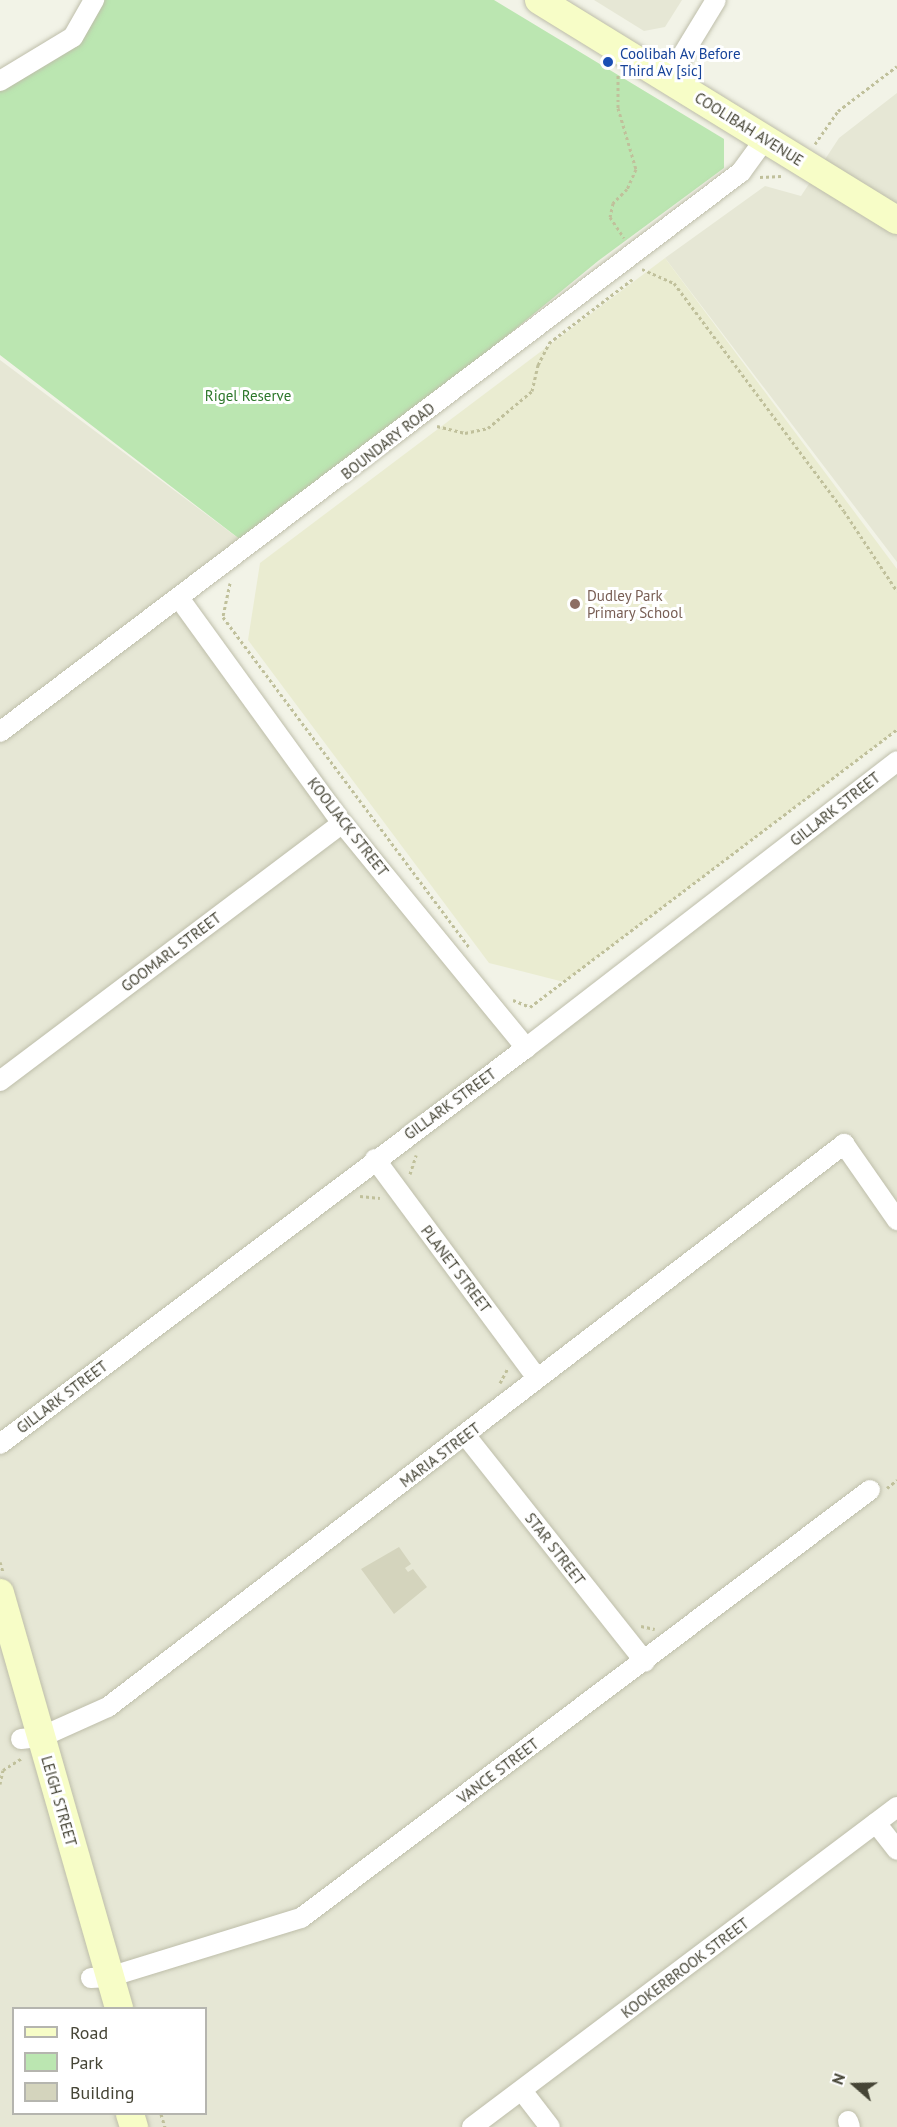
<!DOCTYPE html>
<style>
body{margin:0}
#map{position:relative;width:897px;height:2127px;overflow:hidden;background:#f2f3e7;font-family:"PT Sans",sans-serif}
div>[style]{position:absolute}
.residential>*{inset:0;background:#e6e7d5}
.education>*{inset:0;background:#eaecd1}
.green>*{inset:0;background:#bbe6b1}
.building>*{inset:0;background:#d4d4bd}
.path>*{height:3px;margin-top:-1.5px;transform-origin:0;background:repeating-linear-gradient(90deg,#c0c09b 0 3px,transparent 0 6px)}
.roads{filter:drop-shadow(0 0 2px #bebeaa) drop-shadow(0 0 2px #bebeaa)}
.street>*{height:20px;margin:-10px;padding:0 10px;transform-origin:10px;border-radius:10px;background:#fff}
.secondary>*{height:28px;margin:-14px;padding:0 14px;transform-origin:14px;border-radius:14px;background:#f7fdc7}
.dots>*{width:16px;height:16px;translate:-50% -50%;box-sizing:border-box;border:3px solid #fff;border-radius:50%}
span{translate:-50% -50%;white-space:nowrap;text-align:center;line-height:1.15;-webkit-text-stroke:6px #fff;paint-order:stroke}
.transit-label{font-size:15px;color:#164399}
.left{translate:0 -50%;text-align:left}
.street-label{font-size:15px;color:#464536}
.park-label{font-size:15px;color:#2c772a}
.education-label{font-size:15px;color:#785e54}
.legend{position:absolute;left:12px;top:2007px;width:195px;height:108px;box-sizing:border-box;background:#fff;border:2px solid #b5b5af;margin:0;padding:8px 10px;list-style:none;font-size:18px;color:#464536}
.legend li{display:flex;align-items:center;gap:12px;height:30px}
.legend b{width:30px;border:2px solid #b5b5af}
.north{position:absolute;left:825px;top:2055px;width:60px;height:60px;-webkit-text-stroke:4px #fff;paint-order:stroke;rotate:290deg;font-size:16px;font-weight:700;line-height:24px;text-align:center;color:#464536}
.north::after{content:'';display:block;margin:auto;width:21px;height:27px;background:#464536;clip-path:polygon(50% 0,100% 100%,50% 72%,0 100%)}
</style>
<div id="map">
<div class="residential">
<i style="clip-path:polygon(594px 0,682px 0,665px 27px,644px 31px)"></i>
<i style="clip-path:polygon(897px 93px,897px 562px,665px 258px,765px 186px,801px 196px,839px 138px)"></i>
<i style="clip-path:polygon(evenodd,0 360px,250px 547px,180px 598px,526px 1048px,897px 763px,897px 2127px,0 2127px,0 360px,14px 2008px,206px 2008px,206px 2114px,14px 2114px,14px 2008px)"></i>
</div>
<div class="education">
<i style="clip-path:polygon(665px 258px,897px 569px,897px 730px,564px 982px,489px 963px,248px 640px,260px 563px)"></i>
</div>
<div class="green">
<i style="clip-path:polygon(94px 0,494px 0,724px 139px,724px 168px,598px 261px,250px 547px,0 355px,0 81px,73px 37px)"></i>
</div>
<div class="building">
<i style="clip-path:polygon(399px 1547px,411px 1564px,405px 1568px,408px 1572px,413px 1569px,427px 1587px,394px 1614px,361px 1569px)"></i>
</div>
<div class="path">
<i style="left:618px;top:75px;width:33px;rotate:90deg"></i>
<i style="left:618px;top:108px;width:64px;rotate:73.6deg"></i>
<i style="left:636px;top:169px;width:22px;rotate:114deg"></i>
<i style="left:627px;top:189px;width:20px;rotate:135deg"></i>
<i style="left:613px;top:203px;width:14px;rotate:102deg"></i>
<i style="left:610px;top:217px;width:25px;rotate:56deg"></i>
<i style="left:815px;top:144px;width:40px;rotate:-55.1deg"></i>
<i style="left:838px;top:111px;width:74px;rotate:-37.3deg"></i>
<i style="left:760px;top:177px;width:21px;rotate:-3deg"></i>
<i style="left:642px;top:269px;width:35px;rotate:24deg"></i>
<i style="left:674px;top:283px;width:284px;rotate:53.3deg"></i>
<i style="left:844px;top:511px;width:96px;rotate:56.5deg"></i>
<i style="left:437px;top:426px;width:29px;rotate:14deg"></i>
<i style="left:465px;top:433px;width:24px;rotate:-12deg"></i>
<i style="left:488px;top:428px;width:57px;rotate:-40.1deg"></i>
<i style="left:532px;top:391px;width:27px;rotate:-77deg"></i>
<i style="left:538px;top:365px;width:25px;rotate:-63deg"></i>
<i style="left:549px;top:343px;width:107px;rotate:-37.4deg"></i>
<i style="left:230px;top:583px;width:35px;rotate:102deg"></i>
<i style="left:223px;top:617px;width:412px;rotate:53.3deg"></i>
<i style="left:513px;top:1000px;width:18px;rotate:22deg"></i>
<i style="left:530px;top:1007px;width:460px;rotate:-37.1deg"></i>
<i style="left:410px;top:1174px;width:20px;rotate:-72deg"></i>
<i style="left:360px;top:1196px;width:20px;rotate:6deg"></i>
<i style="left:500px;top:1383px;width:17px;rotate:-62deg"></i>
<i style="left:887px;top:1488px;width:13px;rotate:-39deg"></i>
<i style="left:0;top:1562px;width:10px;rotate:73deg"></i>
<i style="left:641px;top:1626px;width:14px;rotate:12deg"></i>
<i style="left:0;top:1784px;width:14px;rotate:-78deg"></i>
<i style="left:3px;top:1770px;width:22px;rotate:-32deg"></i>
<i style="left:161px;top:2114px;width:14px;rotate:73deg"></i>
</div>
<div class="roads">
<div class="street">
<i style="left:668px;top:79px;width:92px;rotate:-58.7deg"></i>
<i style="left:0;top:81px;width:85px;rotate:-31.1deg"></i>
<i style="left:73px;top:37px;width:43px;rotate:-60.4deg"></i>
<i style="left:179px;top:598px;width:278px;rotate:54.1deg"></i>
<i style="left:342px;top:823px;width:291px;rotate:50.7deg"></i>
<i style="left:0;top:732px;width:929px;rotate:-37.08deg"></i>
<i style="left:741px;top:172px;width:41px;rotate:-54deg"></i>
<i style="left:0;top:1081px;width:428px;rotate:-37deg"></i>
<i style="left:375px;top:1159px;width:272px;rotate:53.5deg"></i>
<i style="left:466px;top:1436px;width:288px;rotate:51.6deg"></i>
<i style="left:0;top:1444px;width:658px;rotate:-36.97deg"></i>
<i style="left:526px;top:1048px;width:469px;rotate:-37.7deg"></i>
<i style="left:21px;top:1739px;width:20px;rotate:-6deg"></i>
<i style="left:41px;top:1737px;width:73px;rotate:-24.1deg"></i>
<i style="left:108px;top:1707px;width:927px;rotate:-37.41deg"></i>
<i style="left:844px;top:1144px;width:93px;rotate:55.1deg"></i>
<i style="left:876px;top:1823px;width:34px;rotate:52deg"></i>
<i style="left:91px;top:1978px;width:18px;rotate:-3deg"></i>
<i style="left:109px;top:1977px;width:201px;rotate:-17.1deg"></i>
<i style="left:301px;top:1918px;width:712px;rotate:-36.95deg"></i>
<i style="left:523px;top:2092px;width:44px;rotate:52.4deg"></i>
<i style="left:848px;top:2121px;width:6px;rotate:72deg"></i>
<i style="left:472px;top:2127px;width:532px;rotate:-36.98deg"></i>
</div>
<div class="secondary">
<i style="left:539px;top:0;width:420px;rotate:31.6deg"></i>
<i style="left:0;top:1593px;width:432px;rotate:74deg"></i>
<i style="left:130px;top:2114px;width:14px;rotate:73deg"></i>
</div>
</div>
<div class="dots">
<i style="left:608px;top:62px;background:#1a4fb4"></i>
<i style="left:575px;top:604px;background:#8d6e63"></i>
</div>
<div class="transit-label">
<span class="left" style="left:620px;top:62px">Coolibah Av Before<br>Third Av [sic]</span>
</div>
<div class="street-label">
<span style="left:749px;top:129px;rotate:32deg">COOLIBAH AVENUE</span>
<span style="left:388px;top:441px;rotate:-38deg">BOUNDARY ROAD</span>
<span style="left:835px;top:809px;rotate:-38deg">GILLARK STREET</span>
<span style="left:348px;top:827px;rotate:52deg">KOOLJACK STREET</span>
<span style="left:171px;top:952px;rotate:-37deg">GOOMARL STREET</span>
<span style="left:450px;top:1104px;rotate:-36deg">GILLARK STREET</span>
<span style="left:456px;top:1269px;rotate:53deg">PLANET STREET</span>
<span style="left:62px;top:1397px;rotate:-37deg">GILLARK STREET</span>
<span style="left:440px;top:1455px;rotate:-37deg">MARIA STREET</span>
<span style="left:555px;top:1549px;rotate:52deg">STAR STREET</span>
<span style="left:498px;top:1771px;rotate:-37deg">VANCE STREET</span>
<span style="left:59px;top:1801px;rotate:74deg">LEIGH STREET</span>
<span style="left:685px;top:1968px;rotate:-37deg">KOOKERBROOK STREET</span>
</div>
<div class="park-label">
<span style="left:248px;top:396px">Rigel Reserve</span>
</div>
<div class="education-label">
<span class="left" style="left:587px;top:604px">Dudley Park<br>Primary School</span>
</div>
<ul class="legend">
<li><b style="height:8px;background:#f7fdc7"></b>Road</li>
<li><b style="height:16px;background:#bbe6b1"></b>Park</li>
<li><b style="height:16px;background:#d4d4bd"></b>Building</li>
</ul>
<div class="north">N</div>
</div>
